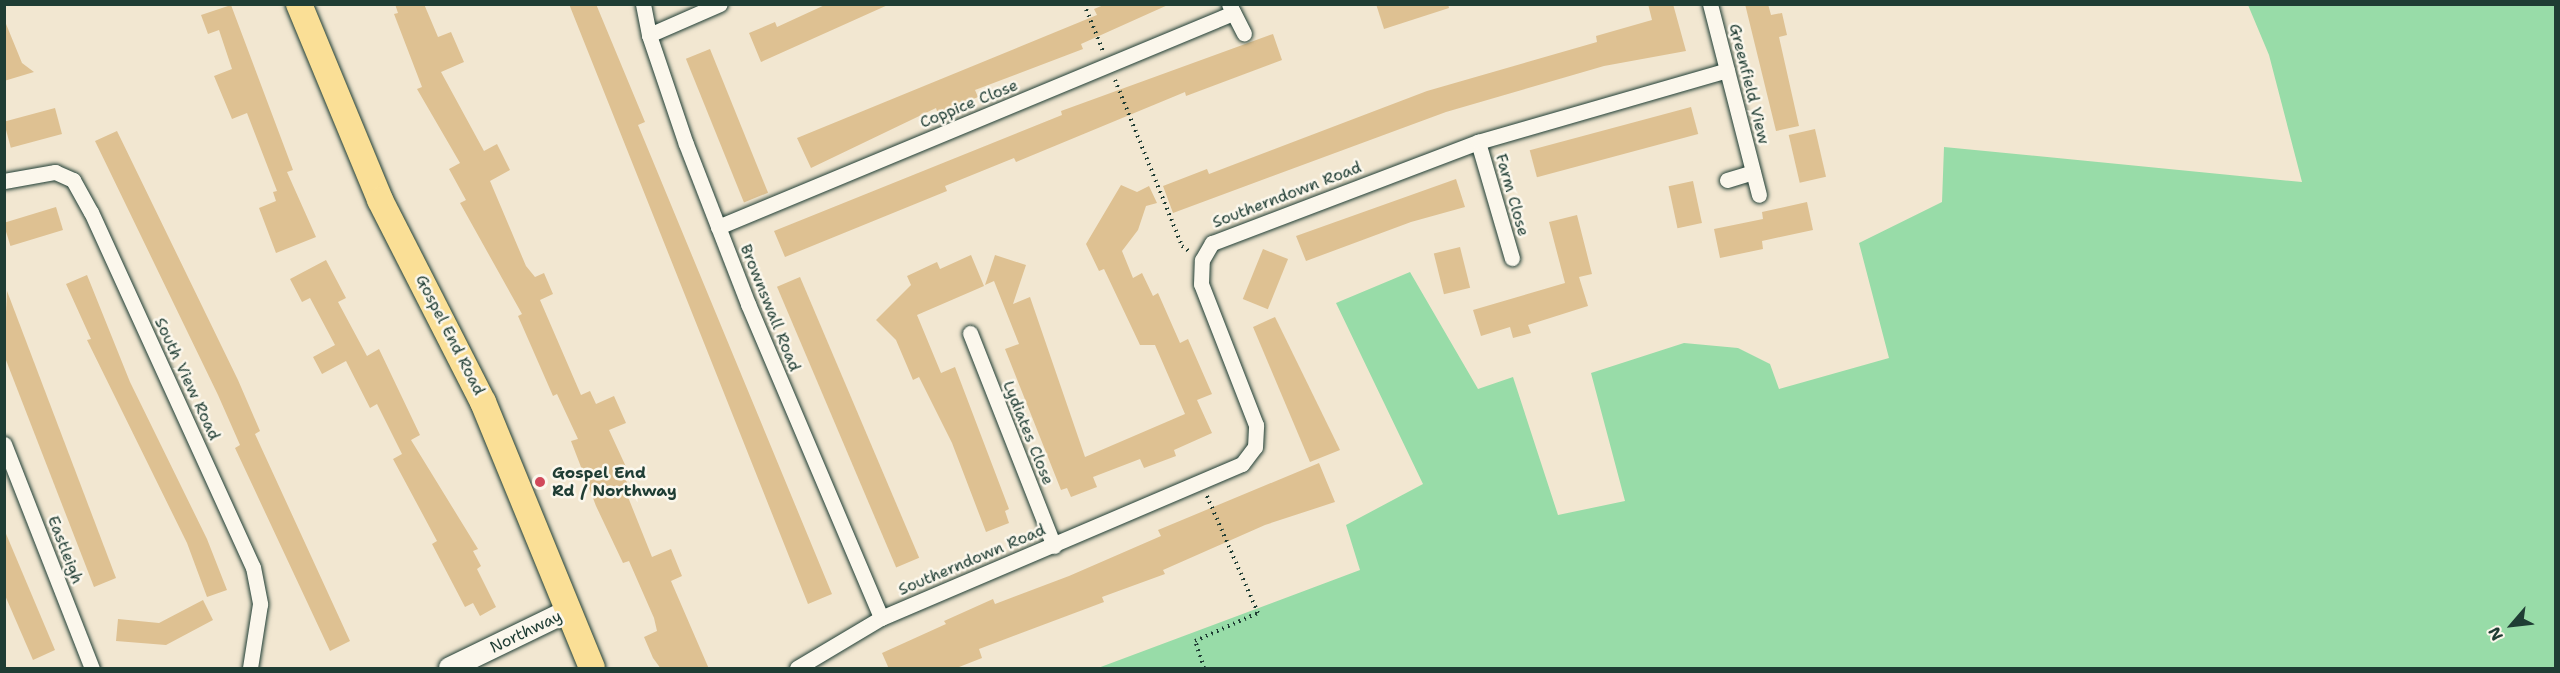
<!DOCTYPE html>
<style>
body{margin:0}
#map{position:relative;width:2560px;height:673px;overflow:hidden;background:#f2e7d1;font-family:"Shantell Sans",sans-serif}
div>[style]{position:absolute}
.green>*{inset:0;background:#98dca8}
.building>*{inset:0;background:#dec192;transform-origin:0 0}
.path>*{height:4px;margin-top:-2px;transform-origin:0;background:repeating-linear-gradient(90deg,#1f3d34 0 1.5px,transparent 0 6px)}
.roads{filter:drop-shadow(0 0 2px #1f3d34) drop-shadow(0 0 2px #1f3d34)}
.street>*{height:15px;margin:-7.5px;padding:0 7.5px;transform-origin:7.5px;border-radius:7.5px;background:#fbf7ec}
.secondary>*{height:22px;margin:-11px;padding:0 11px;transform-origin:11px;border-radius:11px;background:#fbf7ec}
.primary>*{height:26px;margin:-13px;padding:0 13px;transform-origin:13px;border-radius:13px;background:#fadf96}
.dots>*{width:16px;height:16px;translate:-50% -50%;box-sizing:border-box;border:3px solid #fbf7ec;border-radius:50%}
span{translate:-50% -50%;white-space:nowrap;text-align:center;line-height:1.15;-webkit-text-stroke:5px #fbf7ec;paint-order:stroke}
.street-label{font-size:16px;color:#1f3d34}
.poi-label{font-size:16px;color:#1f3d34;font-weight:700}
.left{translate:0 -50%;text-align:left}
.frame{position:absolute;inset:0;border:6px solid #1f3d34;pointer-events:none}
.north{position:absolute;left:2482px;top:595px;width:60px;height:60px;-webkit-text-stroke:4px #fbf7ec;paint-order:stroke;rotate:242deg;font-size:16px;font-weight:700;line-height:24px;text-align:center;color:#1f3d34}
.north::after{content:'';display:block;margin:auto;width:21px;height:27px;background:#1f3d34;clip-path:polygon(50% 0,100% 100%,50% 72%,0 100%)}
</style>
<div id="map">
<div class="green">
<i style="clip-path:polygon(2248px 5px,2555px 5px,2555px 668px,1098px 668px,1360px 570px,1346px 525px,1423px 484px,1336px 303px,1410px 272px,1478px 389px,1513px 377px,1558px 515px,1625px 501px,1591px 373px,1684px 343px,1738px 348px,1770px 364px,1779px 389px,1889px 358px,1859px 243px,1942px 202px,1944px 147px,2302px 182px,2269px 55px)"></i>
</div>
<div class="building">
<i style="clip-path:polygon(395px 4px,424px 4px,438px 37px,451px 32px,464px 62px,441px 72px,484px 151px,497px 144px,510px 170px,490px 181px,526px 266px,535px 277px,544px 273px,553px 294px,540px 300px,581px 395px,590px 391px,596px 404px,614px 396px,626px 423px,609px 430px,627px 469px,622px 471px,628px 485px,624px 487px,652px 557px,671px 549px,682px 576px,671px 581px,709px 669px,661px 669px,653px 658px,644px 637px,657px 631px,654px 618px,629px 561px,623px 563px,596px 506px,571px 441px,578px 439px,557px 394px,553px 396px,518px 316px,522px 314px,460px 203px,466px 200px,449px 169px,460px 163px,417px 89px,422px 87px,394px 14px,398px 13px)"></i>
<i style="clip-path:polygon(569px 4px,596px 4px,645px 122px,638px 125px,832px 594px,808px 604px)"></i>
<i style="clip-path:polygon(827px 4px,890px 4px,761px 62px,749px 33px,775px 22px,777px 27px)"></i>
<i style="clip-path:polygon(1106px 4px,1170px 4px,1081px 44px,1083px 49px,975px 90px,978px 97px,938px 114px,936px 108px,811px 168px,797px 138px,1097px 15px,1094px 9px)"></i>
<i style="clip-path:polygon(1376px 4px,1448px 4px,1449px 8px,1384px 29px)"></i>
<i style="clip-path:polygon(1648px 4px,1673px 4px,1686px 51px,1604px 66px,1446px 112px,1173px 213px,1163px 186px,1207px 169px,1209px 174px,1427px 91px,1597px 42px,1596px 36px,1652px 20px)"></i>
<i style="clip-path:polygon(1745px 4px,1768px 4px,1771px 15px,1782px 13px,1787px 35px,1779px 37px,1799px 126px,1776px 131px)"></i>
<i style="clip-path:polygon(231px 5px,293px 170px,287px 172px,316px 237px,276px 253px,259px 208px,276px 201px,273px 192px,277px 191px,247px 113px,232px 119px,214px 76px,232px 69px,219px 30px,208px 34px,201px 15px)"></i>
<i style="clip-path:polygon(4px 19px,22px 63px,34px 72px,4px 81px)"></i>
<i style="clip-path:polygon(1273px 34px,1282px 60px,1186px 96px,1185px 92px,1016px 162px,1014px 158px,945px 186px,947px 191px,785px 257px,774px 231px,1062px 115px,1061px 111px)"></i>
<i style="left:710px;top:49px;width:155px;height:26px;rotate:68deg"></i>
<i style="left:1691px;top:107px;width:28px;height:167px;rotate:75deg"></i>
<i style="left:55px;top:108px;width:27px;height:53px;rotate:75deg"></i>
<i style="left:1815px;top:129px;width:49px;height:27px;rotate:77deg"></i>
<i style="clip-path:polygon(117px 131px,238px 380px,260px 431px,255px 434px,350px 641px,330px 651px,235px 448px,240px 445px,218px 395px,95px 141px)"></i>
<i style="clip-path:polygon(1456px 179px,1465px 207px,1411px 222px,1306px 261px,1296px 236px)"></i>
<i style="left:1693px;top:181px;width:43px;height:25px;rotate:78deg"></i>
<i style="clip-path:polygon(1121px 185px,1137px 192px,1149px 186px,1157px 203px,1146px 206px,1138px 230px,1122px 251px,1133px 278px,1142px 273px,1153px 296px,1158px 293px,1180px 343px,1188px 339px,1212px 394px,1197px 400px,1212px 433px,1174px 450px,1176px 456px,1144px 468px,1140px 459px,1093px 477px,1097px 487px,1071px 497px,1067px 488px,1061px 490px,1005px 349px,1019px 344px,994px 281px,985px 285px,995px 255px,1026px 265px,1013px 304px,1030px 297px,1085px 457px,1185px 414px,1155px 345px,1140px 345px,1104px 269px,1099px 271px,1086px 244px)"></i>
<i style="clip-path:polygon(1807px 202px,1813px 230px,1762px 241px,1763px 249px,1720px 258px,1714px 229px,1763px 219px,1762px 212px)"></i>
<i style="left:56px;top:207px;width:24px;height:55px;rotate:73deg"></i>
<i style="clip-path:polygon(1577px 215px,1592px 274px,1579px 277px,1588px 306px,1528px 325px,1531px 333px,1513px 338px,1510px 327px,1481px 336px,1473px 310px,1565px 283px,1549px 222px)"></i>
<i style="left:1460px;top:247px;width:42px;height:27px;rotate:76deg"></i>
<i style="left:1263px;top:249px;width:27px;height:54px;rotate:22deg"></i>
<i style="clip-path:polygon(971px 255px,984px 286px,917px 315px,941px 373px,955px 367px,1009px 509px,1005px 511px,1009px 523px,986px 532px,952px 443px,919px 377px,913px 380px,896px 340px,876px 320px,911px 285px,907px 276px,937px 262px,940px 269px)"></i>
<i style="clip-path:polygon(326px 260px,346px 298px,338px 302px,367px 356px,379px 349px,420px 435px,411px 440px,478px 549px,473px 551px,481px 566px,477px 569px,496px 607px,480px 616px,473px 603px,465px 607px,432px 544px,437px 541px,393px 459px,402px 454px,377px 404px,370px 408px,346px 361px,322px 374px,313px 357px,335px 345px,310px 298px,302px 302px,290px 279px)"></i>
<i style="clip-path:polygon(87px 275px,130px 382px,207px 539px,227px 590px,207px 597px,187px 543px,87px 340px,91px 339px,66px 284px)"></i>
<i style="left:800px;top:277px;width:305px;height:25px;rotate:67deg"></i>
<i style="clip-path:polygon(7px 291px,116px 578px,94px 587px,4px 355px)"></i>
<i style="clip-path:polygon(1275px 317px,1340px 450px,1310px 462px,1253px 327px)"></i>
<i style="clip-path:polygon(1319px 463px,1335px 502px,1265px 525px,1163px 570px,1165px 574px,1102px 597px,1104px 602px,979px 649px,982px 658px,954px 669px,889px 669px,882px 653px,946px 624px,944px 621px,993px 599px,995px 604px,1069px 576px,1161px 536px,1158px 530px)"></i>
<i style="clip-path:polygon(4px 529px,55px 650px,33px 660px,4px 593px)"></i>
<i style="clip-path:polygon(203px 600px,213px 620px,166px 645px,116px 641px,118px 619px,159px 623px)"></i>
</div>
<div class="path">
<i style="left:1084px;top:4px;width:51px;rotate:68deg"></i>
<i style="left:1115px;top:80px;width:179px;rotate:68deg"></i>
<i style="left:1182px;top:246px;width:9px;rotate:36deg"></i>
<i style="left:1204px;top:668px;width:28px;rotate:-108deg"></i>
<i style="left:1195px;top:641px;width:69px;rotate:-24deg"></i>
<i style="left:1258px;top:613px;width:128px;rotate:-113.6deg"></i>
</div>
<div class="roads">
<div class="street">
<i style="left:643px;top:4px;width:32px;rotate:79deg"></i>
<i style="left:649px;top:35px;width:115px;rotate:71.3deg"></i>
<i style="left:686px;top:144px;width:172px;rotate:68.8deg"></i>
<i style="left:748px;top:304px;width:341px;rotate:67deg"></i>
<i style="left:1229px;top:4px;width:33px;rotate:63deg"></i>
<i style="left:1710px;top:4px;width:197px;rotate:75.6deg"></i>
<i style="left:649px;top:35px;width:77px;rotate:-23.6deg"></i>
<i style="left:1478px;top:142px;width:121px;rotate:73.7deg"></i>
<i style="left:1727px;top:180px;width:27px;rotate:-17deg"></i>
<i style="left:4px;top:181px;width:52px;rotate:-10deg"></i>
<i style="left:55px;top:172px;width:20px;rotate:24deg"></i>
<i style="left:73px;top:180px;width:37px;rotate:61deg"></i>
<i style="left:91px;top:212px;width:390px;rotate:65.5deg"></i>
<i style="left:253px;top:567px;width:38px;rotate:79deg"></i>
<i style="left:260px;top:604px;width:65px;rotate:98.9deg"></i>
<i style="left:718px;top:227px;width:558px;rotate:-22.56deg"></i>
<i style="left:970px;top:333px;width:229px;rotate:68.5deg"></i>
<i style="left:4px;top:444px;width:241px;rotate:68.6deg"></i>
<i style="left:797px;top:668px;width:98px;rotate:-30.8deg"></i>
<i style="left:881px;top:618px;width:392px;rotate:-23.1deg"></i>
<i style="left:1242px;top:464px;width:21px;rotate:-53deg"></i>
<i style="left:1255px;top:447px;width:22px;rotate:-87deg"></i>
<i style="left:1256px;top:425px;width:151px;rotate:-111.3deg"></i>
<i style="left:1201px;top:284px;width:24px;rotate:-88deg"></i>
<i style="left:1202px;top:260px;width:20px;rotate:-60deg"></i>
<i style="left:1212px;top:243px;width:285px;rotate:-20.8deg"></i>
<i style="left:1478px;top:142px;width:259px;rotate:-16.1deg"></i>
</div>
<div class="secondary">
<i style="left:450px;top:668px;width:131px;rotate:-25.8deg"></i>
</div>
<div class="primary">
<i style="left:299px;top:4px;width:212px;rotate:67.5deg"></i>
<i style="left:380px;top:200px;width:227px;rotate:63deg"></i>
<i style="left:483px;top:402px;width:287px;rotate:67.7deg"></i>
</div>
</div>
<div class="dots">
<i style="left:540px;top:482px;background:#d1495b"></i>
</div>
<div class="street-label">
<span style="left:1749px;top:84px;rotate:76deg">Greenfield View</span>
<span style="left:969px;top:104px;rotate:-22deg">Coppice Close</span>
<span style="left:1287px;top:195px;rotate:-21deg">Southerndown Road</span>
<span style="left:1512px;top:195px;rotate:74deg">Farm Close</span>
<span style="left:770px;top:308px;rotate:68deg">Brownswall Road</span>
<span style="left:450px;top:335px;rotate:63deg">Gospel End Road</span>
<span style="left:187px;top:379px;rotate:65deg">South View Road</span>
<span style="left:1028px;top:433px;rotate:68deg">Lydiates Close</span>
<span style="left:65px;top:550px;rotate:69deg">Eastleigh</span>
<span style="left:972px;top:560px;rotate:-23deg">Southerndown Road</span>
<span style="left:526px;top:632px;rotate:-26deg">Northway</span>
</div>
<div class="poi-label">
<span class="left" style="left:552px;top:482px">Gospel End<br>Rd / Northway</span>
</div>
<div class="frame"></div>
<div class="north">N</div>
</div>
